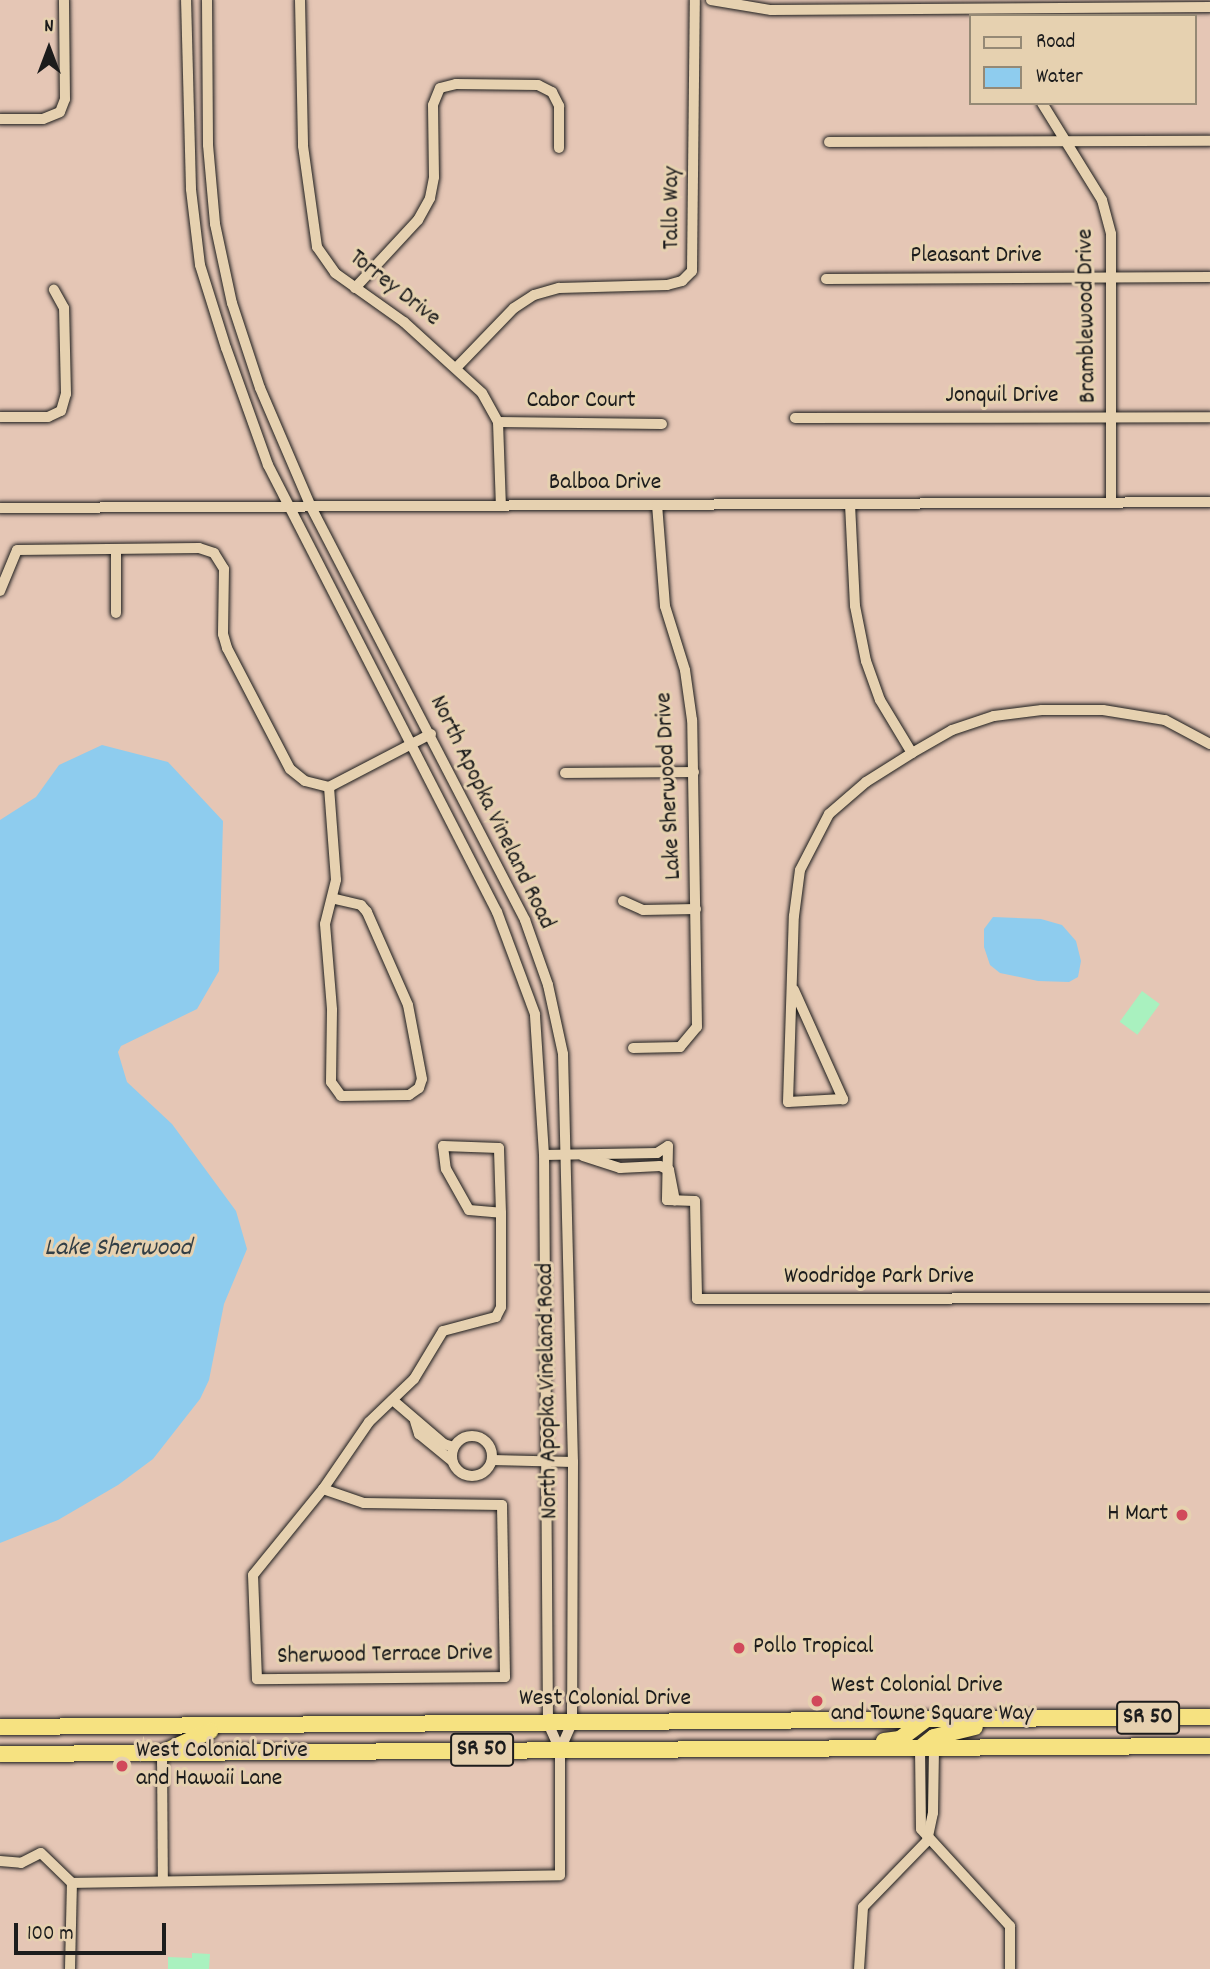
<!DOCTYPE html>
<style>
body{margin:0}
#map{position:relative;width:1210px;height:1969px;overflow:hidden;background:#e5c6b5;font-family:Dekko,sans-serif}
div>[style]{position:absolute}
.green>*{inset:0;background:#a9f1bf;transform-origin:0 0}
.water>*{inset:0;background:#8eccee}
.roads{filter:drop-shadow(0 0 2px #1c1c1c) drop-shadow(0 0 2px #1c1c1c)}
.minor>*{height:10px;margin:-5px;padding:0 5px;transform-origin:5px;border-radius:5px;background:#e6d1b0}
.minor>.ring{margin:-5px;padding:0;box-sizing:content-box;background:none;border:10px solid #e6d1b0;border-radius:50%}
.highway>*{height:16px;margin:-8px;padding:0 8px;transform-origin:8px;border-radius:8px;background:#f6e281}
.dots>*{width:19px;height:19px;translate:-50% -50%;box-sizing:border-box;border:4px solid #e6d1b0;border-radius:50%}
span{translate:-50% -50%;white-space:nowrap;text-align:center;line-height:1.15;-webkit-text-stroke:6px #e6d1b0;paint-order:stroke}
.shield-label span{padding:2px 5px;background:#e6d1b0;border:2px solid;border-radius:5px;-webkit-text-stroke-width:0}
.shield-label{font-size:23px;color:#1c1c1c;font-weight:700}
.street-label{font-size:24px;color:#1c1c1c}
.poi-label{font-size:24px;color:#1c1c1c}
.right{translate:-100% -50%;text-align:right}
.left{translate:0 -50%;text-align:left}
.water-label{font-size:26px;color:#333f46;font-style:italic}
.legend{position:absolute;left:969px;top:14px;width:228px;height:91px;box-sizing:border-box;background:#e6d1b0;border:2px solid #958975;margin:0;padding:9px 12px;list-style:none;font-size:21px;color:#1c1c1c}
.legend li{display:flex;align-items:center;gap:14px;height:35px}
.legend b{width:35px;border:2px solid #958975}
.north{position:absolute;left:14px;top:14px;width:70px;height:70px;-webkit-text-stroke:5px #e6d1b0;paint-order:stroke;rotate:0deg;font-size:19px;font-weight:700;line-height:28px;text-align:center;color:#1c1c1c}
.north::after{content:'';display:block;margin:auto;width:24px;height:32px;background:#1c1c1c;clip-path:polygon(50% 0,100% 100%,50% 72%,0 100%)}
.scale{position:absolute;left:14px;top:1923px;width:152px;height:32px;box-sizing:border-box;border:4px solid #1c1c1c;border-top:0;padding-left:9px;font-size:21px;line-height:24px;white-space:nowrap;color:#1c1c1c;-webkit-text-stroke:5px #e6d1b0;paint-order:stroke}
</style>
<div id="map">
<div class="green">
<i style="left:1142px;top:991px;width:22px;height:38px;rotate:36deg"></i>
<i style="clip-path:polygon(192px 1953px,210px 1954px,209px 1969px,168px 1969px,168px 1957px,192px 1958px)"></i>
</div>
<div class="water">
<i style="clip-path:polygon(102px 745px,168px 762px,223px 821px,219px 971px,197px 1009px,121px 1046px,118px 1052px,127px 1082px,172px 1124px,236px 1211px,247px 1249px,224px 1304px,209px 1380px,200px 1399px,153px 1459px,118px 1485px,58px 1520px,0 1543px,0 820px,36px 797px,59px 765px)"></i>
<i style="clip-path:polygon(993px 917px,1041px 919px,1062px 925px,1076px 941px,1081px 961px,1078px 977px,1069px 982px,1038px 981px,1000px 973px,990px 965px,984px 947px,984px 929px)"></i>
</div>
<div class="roads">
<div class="minor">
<i style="left:207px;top:0;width:145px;rotate:89.6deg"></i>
<i style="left:208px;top:145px;width:79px;rotate:84.9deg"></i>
<i style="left:215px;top:224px;width:81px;rotate:77.9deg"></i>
<i style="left:232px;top:303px;width:89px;rotate:71.8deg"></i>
<i style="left:260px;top:388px;width:129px;rotate:66.8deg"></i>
<i style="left:311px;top:507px;width:465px;rotate:62.6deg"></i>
<i style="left:525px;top:920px;width:69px;rotate:70.5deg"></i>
<i style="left:548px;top:985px;width:71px;rotate:77.7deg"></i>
<i style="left:563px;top:1054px;width:408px;rotate:88.6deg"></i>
<i style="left:573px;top:1462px;width:242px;rotate:90.2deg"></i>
<i style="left:572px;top:1704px;width:19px;rotate:90deg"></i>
<i style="left:572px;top:1723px;width:30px;rotate:114deg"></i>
<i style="left:300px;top:0;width:146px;rotate:88.8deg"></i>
<i style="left:303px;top:146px;width:102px;rotate:82.1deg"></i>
<i style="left:317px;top:247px;width:32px;rotate:55deg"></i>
<i style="left:335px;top:273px;width:85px;rotate:35.4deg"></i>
<i style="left:404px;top:322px;width:105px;rotate:42.3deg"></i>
<i style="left:482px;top:393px;width:33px;rotate:61deg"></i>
<i style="left:498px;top:422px;width:84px;rotate:88deg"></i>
<i style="left:711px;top:0;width:61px;rotate:9.5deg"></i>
<i style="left:771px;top:10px;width:439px;rotate:-0.4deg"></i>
<i style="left:1042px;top:103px;width:114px;rotate:58.3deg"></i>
<i style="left:1102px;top:200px;width:35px;rotate:75deg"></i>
<i style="left:1111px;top:234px;width:269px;rotate:90deg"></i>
<i style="left:0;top:119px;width:43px"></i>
<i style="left:43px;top:119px;width:18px;rotate:-22deg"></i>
<i style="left:60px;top:112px;width:14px;rotate:-69deg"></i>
<i style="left:65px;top:99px;width:99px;rotate:-90.6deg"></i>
<i style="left:829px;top:142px;width:381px;rotate:-0.2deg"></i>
<i style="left:826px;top:279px;width:384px;rotate:-0.3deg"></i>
<i style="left:355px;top:288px;width:93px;rotate:-47.2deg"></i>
<i style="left:418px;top:220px;width:25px;rotate:-61deg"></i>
<i style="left:430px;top:198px;width:21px;rotate:-79deg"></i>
<i style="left:434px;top:177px;width:72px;rotate:-90.8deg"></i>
<i style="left:433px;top:105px;width:18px;rotate:-68deg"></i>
<i style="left:440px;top:88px;width:16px;rotate:-14deg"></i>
<i style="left:456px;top:84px;width:82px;rotate:0.7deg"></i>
<i style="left:538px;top:85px;width:16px;rotate:27deg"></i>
<i style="left:552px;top:92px;width:16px;rotate:63deg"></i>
<i style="left:559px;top:106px;width:42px;rotate:90deg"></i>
<i style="left:456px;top:368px;width:83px;rotate:-46deg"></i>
<i style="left:514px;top:308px;width:24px;rotate:-33deg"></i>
<i style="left:534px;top:295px;width:26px;rotate:-16deg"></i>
<i style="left:559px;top:288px;width:108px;rotate:-1.6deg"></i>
<i style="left:667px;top:285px;width:16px;rotate:-15deg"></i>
<i style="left:682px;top:281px;width:14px;rotate:-45deg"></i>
<i style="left:692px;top:271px;width:271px;rotate:-89.4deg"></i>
<i style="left:0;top:417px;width:48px"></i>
<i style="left:48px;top:417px;width:14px;rotate:-25deg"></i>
<i style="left:61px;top:411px;width:18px;rotate:-74deg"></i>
<i style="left:66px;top:394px;width:86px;rotate:-91.3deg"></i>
<i style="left:64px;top:308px;width:21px;rotate:-119deg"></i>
<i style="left:795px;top:418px;width:415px;rotate:-0.1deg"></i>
<i style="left:498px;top:422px;width:164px;rotate:0.7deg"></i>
<i style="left:850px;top:504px;width:102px;rotate:87.2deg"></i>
<i style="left:855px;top:606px;width:56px;rotate:78.7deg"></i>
<i style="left:866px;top:661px;width:41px;rotate:70.3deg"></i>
<i style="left:880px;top:700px;width:62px;rotate:58.9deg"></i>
<i style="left:0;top:508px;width:1210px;rotate:-0.28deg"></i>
<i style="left:0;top:591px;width:44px;rotate:-67.5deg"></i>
<i style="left:17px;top:550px;width:182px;rotate:-0.6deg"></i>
<i style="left:199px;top:548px;width:16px;rotate:18deg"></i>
<i style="left:214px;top:553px;width:19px;rotate:58deg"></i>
<i style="left:224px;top:569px;width:65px;rotate:90.9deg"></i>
<i style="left:223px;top:634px;width:15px;rotate:74deg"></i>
<i style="left:227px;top:648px;width:136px;rotate:62.5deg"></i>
<i style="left:290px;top:769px;width:19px;rotate:39deg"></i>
<i style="left:305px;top:781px;width:25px;rotate:14deg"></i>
<i style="left:329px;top:787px;width:115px;rotate:-27.5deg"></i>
<i style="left:116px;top:613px;width:64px;rotate:-90deg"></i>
<i style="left:565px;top:773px;width:129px;rotate:-0.4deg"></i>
<i style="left:329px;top:787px;width:93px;rotate:85.7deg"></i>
<i style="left:336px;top:880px;width:45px;rotate:104deg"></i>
<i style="left:325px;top:924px;width:86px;rotate:85.3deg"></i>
<i style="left:332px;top:1010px;width:72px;rotate:90.8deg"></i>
<i style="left:331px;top:1082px;width:17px;rotate:54deg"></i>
<i style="left:341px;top:1096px;width:68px;rotate:-0.8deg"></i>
<i style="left:409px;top:1095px;width:12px;rotate:-35deg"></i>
<i style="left:419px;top:1088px;width:9px;rotate:-72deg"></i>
<i style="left:422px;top:1079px;width:75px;rotate:-100.7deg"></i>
<i style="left:408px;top:1005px;width:102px;rotate:-113.8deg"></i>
<i style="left:367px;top:912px;width:9px;rotate:-131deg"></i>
<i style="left:361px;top:905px;width:27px;rotate:-167deg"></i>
<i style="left:623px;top:901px;width:22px;rotate:24deg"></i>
<i style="left:643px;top:910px;width:53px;rotate:-1.1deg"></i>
<i style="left:794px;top:990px;width:120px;rotate:65.8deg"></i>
<i style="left:843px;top:1099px;width:55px;rotate:176.9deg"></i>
<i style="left:788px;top:1102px;width:186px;rotate:-88.2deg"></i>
<i style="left:794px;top:916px;width:46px;rotate:-82.6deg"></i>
<i style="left:800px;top:870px;width:63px;rotate:-62.6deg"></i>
<i style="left:829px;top:814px;width:49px;rotate:-40.9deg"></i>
<i style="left:866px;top:782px;width:54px;rotate:-32.2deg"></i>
<i style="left:912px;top:753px;width:46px;rotate:-29.9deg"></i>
<i style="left:952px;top:730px;width:44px;rotate:-18.4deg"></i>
<i style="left:994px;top:716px;width:48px;rotate:-7.1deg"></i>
<i style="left:1042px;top:710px;width:61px"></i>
<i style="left:1103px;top:710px;width:63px;rotate:9.2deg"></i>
<i style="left:1165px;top:720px;width:51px;rotate:28.1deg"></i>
<i style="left:633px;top:1048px;width:47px;rotate:-1.2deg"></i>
<i style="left:680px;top:1047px;width:26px;rotate:-50deg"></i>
<i style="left:697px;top:1027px;width:307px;rotate:-90.9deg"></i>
<i style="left:692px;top:720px;width:50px;rotate:-98deg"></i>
<i style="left:685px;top:670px;width:67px;rotate:-107.4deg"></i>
<i style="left:665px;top:606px;width:101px;rotate:-94.5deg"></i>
<i style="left:668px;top:1146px;width:54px;rotate:91.1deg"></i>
<i style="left:667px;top:1200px;width:28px;rotate:2deg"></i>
<i style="left:695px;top:1201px;width:98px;rotate:88.8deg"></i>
<i style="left:697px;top:1299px;width:513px;rotate:-0.11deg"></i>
<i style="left:544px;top:1155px;width:113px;rotate:-1deg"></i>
<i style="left:657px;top:1153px;width:13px;rotate:-32deg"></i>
<i style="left:583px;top:1156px;width:39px;rotate:18deg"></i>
<i style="left:620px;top:1168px;width:40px;rotate:-2.9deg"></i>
<i style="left:660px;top:1166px;width:10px;rotate:24deg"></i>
<i style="left:669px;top:1170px;width:31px;rotate:79deg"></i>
<i style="left:395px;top:1402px;width:65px;rotate:40.6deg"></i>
<i style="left:444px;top:1444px;width:10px;rotate:17deg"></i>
<i style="left:415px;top:1421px;width:14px;rotate:73deg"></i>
<i style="left:419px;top:1434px;width:43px;rotate:39.3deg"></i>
<i class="ring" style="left:452px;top:1436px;width:30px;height:30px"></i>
<i style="left:492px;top:1460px;width:81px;rotate:1.4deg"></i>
<i style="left:323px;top:1489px;width:43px;rotate:18.9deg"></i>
<i style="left:364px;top:1503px;width:138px;rotate:0.8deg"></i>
<i style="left:502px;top:1505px;width:172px;rotate:89deg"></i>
<i style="left:505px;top:1677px;width:248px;rotate:179.5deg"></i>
<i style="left:257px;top:1679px;width:104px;rotate:-92.2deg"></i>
<i style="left:253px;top:1575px;width:111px;rotate:-50.9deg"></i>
<i style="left:323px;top:1489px;width:81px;rotate:-55.5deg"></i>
<i style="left:369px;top:1422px;width:62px;rotate:-43.7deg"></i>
<i style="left:414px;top:1379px;width:56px;rotate:-58.9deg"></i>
<i style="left:443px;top:1331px;width:55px;rotate:-14.8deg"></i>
<i style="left:496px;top:1317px;width:11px;rotate:-63deg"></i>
<i style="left:501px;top:1307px;width:94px;rotate:-90deg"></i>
<i style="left:501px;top:1213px;width:65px;rotate:-91.8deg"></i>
<i style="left:499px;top:1148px;width:56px;rotate:-178deg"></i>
<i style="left:443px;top:1146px;width:23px;rotate:83deg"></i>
<i style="left:446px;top:1169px;width:47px;rotate:60.7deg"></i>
<i style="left:469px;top:1210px;width:32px;rotate:5deg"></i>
<i style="left:920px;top:1748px;width:81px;rotate:89.3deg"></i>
<i style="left:921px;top:1829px;width:132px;rotate:47.5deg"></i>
<i style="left:1010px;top:1926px;width:43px;rotate:90deg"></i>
<i style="left:162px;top:1753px;width:128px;rotate:89.6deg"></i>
<i style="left:927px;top:1841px;width:29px;rotate:-78deg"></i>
<i style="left:933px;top:1813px;width:66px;rotate:-89.1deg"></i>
<i style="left:0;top:1861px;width:21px;rotate:5deg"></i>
<i style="left:21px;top:1863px;width:22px;rotate:-27deg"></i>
<i style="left:41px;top:1853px;width:43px;rotate:44.1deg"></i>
<i style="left:72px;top:1883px;width:488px;rotate:-0.9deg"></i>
<i style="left:560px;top:1875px;width:125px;rotate:-90deg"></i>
<i style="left:560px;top:1750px;width:30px;rotate:-114deg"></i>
<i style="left:548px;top:1723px;width:568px;rotate:-90.4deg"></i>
<i style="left:544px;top:1155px;width:141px;rotate:-93.7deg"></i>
<i style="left:535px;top:1014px;width:109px;rotate:-110.4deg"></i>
<i style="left:497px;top:912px;width:502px;rotate:-117.13deg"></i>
<i style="left:268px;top:465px;width:124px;rotate:-109.7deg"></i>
<i style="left:226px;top:348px;width:87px;rotate:-107.4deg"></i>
<i style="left:200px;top:265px;width:77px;rotate:-96.8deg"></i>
<i style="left:191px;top:189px;width:189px;rotate:-91.5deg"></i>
<i style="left:70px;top:1969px;width:86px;rotate:-88.7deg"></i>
<i style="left:859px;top:1969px;width:62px;rotate:-86.3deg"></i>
<i style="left:863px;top:1907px;width:92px;rotate:-45.9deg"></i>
</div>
<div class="highway">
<i style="left:0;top:1727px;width:1210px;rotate:-0.47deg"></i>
<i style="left:884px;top:1741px;width:16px;rotate:-7deg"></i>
<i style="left:900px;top:1739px;width:31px;rotate:-37deg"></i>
<i style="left:920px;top:1748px;width:18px;rotate:-38deg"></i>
<i style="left:934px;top:1737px;width:42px;rotate:-13.7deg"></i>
<i style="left:162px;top:1753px;width:53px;rotate:-24.6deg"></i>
<i style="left:0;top:1754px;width:1210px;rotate:-0.38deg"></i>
</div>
</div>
<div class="dots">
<i style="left:1182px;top:1515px;background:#d1495b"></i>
<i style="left:739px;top:1648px;background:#d1495b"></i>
<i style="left:817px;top:1701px;background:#d1495b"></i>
<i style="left:122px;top:1766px;background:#d1495b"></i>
</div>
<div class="shield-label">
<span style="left:1148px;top:1718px">SR 50</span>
<span style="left:482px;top:1750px">SR 50</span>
</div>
<div class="street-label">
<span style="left:673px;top:208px;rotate:-90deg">Tallo Way</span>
<span style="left:976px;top:257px">Pleasant Drive</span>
<span style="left:394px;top:289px;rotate:38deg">Torrey Drive</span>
<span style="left:1088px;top:316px;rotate:-91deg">Bramblewood Drive</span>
<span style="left:1002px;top:397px">Jonquil Drive</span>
<span style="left:581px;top:402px">Cabor Court</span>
<span style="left:605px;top:484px">Balboa Drive</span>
<span style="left:670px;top:786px;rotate:-93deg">Lake Sherwood Drive</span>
<span style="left:491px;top:813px;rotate:64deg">North Apopka Vineland Road</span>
<span style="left:879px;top:1278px">Woodridge Park Drive</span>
<span style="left:549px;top:1391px;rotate:-91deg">North Apopka Vineland Road</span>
<span style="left:385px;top:1656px;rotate:-1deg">Sherwood Terrace Drive</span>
<span style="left:605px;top:1700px">West Colonial Drive</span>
</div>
<div class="poi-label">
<span class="right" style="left:1168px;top:1515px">H Mart</span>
<span class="left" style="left:753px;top:1648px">Pollo Tropical</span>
<span class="left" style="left:831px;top:1701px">West Colonial Drive<br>and Towne Square Way</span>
<span class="left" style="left:136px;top:1766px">West Colonial Drive<br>and Hawaii Lane</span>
</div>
<div class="water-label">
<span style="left:118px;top:1249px">Lake Sherwood</span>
</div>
<ul class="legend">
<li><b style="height:9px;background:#e6d1b0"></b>Road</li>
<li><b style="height:19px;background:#8eccee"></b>Water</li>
</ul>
<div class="north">N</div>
<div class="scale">100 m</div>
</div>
